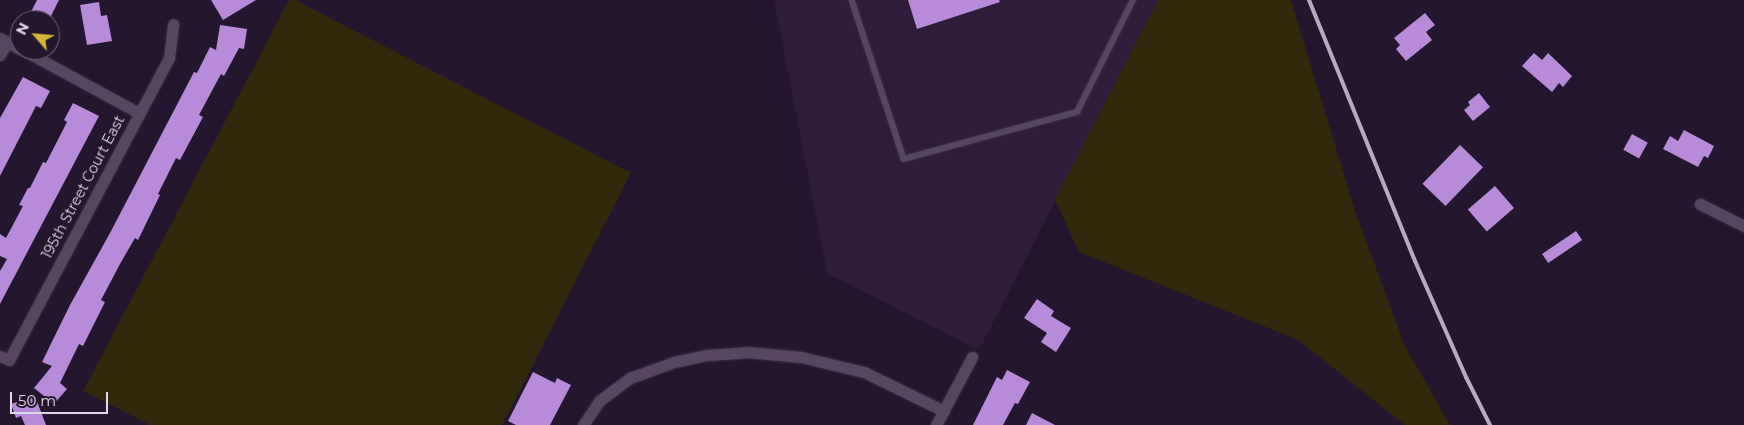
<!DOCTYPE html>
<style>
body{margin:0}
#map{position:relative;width:1744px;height:425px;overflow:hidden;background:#24162e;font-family:Montserrat,sans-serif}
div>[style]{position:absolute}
.built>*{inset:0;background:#2f1c3b}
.green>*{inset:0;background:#31280b}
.building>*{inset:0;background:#b78bd7;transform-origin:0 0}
.roads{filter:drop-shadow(0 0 1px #3c3144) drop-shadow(0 0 1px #3c3144)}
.lane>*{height:5.5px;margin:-2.75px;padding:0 2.75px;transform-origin:2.75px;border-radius:2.75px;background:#564662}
.street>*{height:11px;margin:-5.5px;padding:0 5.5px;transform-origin:5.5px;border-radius:5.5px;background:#564662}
.rail>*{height:4px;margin:-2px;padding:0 2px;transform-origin:2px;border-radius:2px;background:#b6acbf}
span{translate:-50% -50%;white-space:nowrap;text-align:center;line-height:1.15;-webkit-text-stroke:5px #24162e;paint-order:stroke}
.street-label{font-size:14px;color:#e1d8e9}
.north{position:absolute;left:10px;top:10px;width:50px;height:50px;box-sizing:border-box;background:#24162e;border:1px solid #706479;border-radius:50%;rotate:297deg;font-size:14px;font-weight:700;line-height:20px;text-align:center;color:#e1d8e9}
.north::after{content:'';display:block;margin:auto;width:18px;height:22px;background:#d6b534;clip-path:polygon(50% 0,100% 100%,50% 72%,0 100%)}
.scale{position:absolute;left:10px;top:392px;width:98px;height:22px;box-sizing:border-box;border:2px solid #e1d8e9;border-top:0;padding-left:6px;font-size:15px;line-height:18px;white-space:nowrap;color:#e1d8e9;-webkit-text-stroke:4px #24162e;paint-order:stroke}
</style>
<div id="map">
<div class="built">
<div style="clip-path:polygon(774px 0,1158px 0,979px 350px,827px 273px)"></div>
</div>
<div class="green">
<div style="clip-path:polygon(289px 0,295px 0,631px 173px,502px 425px,150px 425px,83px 391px)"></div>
<div style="clip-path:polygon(1158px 0,1291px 0,1355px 211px,1405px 346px,1450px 425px,1405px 425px,1298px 340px,1079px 252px,1055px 200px)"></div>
</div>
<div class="building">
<div style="clip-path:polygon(37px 0,59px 0,49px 20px,27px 20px)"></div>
<div style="clip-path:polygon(211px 0,256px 0,223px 20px)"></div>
<div style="clip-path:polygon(908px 0,999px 0,1000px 2px,917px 29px)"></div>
<div style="clip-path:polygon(99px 2px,101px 16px,107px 15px,112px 41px,87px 45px,80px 5px)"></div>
<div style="clip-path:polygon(1425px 13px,1435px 25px,1426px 32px,1432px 40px,1406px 61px,1396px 49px,1400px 45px,1394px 38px)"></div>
<div style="clip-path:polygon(220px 25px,247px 29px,244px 49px,239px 48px,224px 76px,221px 74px,199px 115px,203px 117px,180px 160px,176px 158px,158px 194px,160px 195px,138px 240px,135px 238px,120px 264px,101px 300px,105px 302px,83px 346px,79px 344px,60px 383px,67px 389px,54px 404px,34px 388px,52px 366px,42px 362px,70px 305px,110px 233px,194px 72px,197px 73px,210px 47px,216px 50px)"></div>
<div style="clip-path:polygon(1534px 53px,1542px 60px,1548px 53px,1572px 76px,1563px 87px,1559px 83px,1552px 92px,1522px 66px)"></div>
<div style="clip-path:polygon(23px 77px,50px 91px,41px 108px,36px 106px,0 176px,0 118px)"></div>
<div style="clip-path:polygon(1479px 93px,1490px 107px,1473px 121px,1464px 110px,1470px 105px,1468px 102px)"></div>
<div style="clip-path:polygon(73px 103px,99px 116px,0 304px,0 271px,7px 259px,0 256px,0 234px,6px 238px,23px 206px,19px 205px,28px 188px,30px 188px,43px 162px,46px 163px,67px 122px,64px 120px)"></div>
<div style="clip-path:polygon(1684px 130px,1714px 146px,1708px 158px,1704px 156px,1698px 167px,1663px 149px,1670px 136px,1678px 141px)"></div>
<div style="left:1632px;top:134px;width:18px;height:18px;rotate:29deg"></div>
<div style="left:1460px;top:145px;width:32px;height:54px;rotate:44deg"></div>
<div style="left:1495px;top:186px;width:29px;height:36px;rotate:49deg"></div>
<div style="left:1576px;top:231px;width:11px;height:41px;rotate:56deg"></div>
<div style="clip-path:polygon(1037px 299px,1054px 311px,1051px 316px,1071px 328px,1056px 352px,1041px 342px,1047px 333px,1024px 318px)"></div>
<div style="clip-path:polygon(1007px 370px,1030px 382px,1018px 404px,1015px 403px,1003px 425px,973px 425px,997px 377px,1002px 380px)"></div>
<div style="clip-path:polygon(533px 372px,555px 383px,557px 378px,571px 385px,550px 425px,516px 425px,508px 421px)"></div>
<div style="clip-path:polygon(35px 396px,46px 425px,25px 425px,21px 416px,16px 418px,11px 404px)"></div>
<div style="clip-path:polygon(1032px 413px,1055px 425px,1026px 425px)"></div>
</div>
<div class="roads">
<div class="lane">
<div style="left:852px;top:0;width:167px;rotate:71.9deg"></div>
<div style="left:904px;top:159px;width:179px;rotate:-15.2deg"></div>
<div style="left:1077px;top:112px;width:125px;rotate:-63.4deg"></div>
</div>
<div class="street">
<div style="left:0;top:38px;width:23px;rotate:29deg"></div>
<div style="left:23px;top:50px;width:132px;rotate:28.5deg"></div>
<div style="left:0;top:55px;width:15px;rotate:-62deg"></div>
<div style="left:1700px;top:204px;width:49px;rotate:26.6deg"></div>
<div style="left:0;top:356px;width:10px;rotate:24deg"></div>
<div style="left:9px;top:360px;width:342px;rotate:-62.1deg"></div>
<div style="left:169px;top:58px;width:34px;rotate:-83deg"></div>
<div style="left:583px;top:425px;width:29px;rotate:-56deg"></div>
<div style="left:599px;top:401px;width:39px;rotate:-37deg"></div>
<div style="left:630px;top:378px;width:47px;rotate:-20deg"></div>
<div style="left:674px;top:362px;width:35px;rotate:-12deg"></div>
<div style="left:708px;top:355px;width:39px;rotate:-4deg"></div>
<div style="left:747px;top:352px;width:54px;rotate:5.3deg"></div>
<div style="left:801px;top:357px;width:65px;rotate:13.4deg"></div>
<div style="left:864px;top:372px;width:89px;rotate:26deg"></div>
<div style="left:936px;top:425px;width:77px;rotate:-62.1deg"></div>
</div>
</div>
<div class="rail">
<div style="left:1309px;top:0;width:282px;rotate:67.9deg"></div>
<div style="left:1415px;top:261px;width:127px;rotate:66.3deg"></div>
<div style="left:1466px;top:377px;width:54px;rotate:63.4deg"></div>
</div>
<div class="street-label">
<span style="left:83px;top:187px;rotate:-62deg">195th Street Court East</span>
</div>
<div class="north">N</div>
<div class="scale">50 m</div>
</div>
